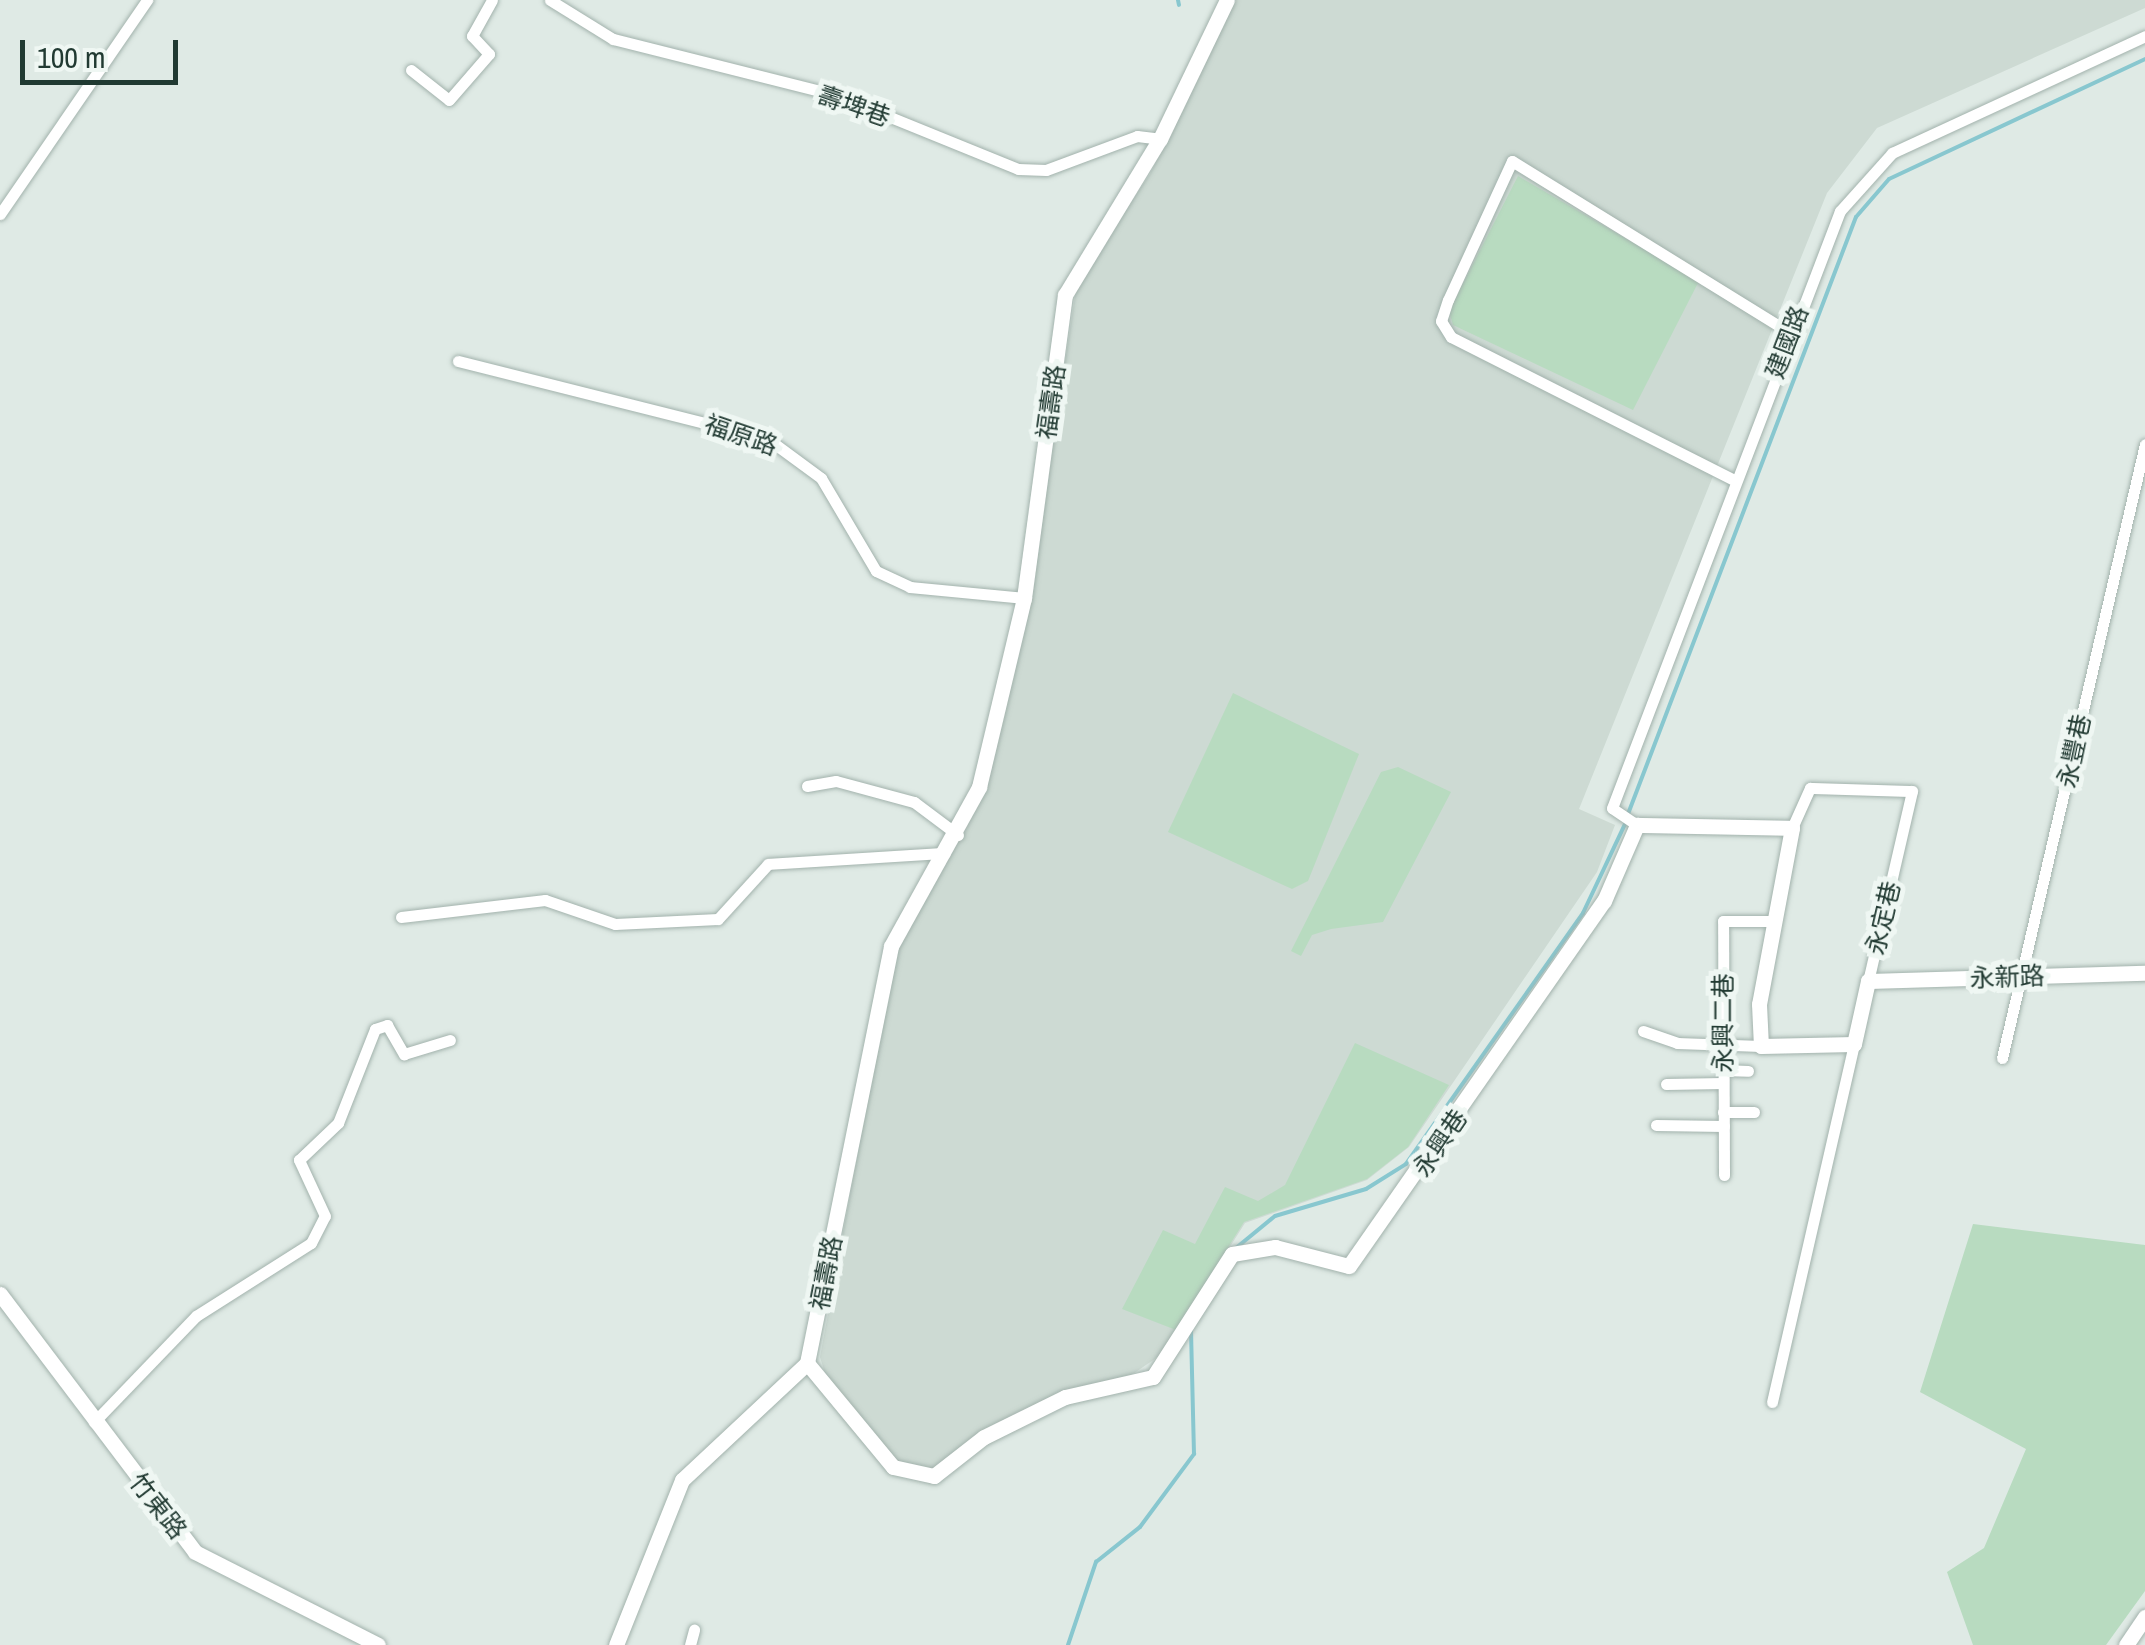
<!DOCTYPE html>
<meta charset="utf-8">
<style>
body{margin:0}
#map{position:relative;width:2145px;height:1645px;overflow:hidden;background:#dfeae5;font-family:"Archivo Narrow","Noto Sans TC",sans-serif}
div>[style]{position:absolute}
.built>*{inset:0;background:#cddad3}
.green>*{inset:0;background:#b8dbc0}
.stream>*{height:4px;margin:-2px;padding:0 2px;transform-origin:2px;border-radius:2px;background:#88c7cf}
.roads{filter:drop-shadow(0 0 2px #a2b2ac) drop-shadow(0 0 2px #a2b2ac)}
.street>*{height:11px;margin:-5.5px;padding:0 5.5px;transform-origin:5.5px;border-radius:5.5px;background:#fff}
.secondary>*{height:15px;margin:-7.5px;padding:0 7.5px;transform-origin:7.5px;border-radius:7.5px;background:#fff}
span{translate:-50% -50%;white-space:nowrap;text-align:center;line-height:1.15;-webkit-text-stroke:10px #eff7f3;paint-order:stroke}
.street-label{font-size:25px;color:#213a32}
.scale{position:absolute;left:20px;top:40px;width:158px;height:45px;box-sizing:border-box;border:5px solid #213a32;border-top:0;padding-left:12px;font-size:30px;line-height:35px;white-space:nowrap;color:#213a32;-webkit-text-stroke:8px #eff7f3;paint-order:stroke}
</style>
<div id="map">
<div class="built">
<div style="clip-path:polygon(1234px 0,2145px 0,2145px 8px,1877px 128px,1827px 193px,1579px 809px,1615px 825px,1597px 872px,1409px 1147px,1367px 1180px,1245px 1223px,1162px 1354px,1124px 1380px,1073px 1391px,942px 1469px,899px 1468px,827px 1380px,820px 1357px,897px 941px,987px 786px,1031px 588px,1077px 283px,1150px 174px)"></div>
</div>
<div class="green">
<div style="clip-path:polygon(1518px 176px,1699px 281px,1633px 410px,1453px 325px,1449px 311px)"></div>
<div style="clip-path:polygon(1233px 693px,1359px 754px,1308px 881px,1292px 889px,1168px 832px)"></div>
<div style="clip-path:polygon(1398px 767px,1451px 792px,1383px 922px,1331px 929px,1312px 935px,1301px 956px,1291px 951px,1381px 772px)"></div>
<div style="clip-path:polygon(1355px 1043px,1449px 1085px,1408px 1147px,1367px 1179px,1244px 1222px,1176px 1330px,1122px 1309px,1163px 1230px,1195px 1244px,1225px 1187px,1258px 1201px,1285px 1185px)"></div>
<div style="clip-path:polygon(1973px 1224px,2145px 1245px,2145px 1591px,2106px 1645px,1973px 1645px,1947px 1572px,1984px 1548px,2026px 1449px,1920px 1392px)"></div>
</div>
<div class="stream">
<div style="left:1178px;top:0;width:5px;rotate:79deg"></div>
<div style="left:1628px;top:814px;width:639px;rotate:-69.1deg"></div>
<div style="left:1856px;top:217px;width:50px;rotate:-49deg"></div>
<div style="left:1889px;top:179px;width:283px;rotate:-25.1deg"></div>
<div style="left:1236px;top:1248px;width:50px;rotate:-39.4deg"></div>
<div style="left:1275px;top:1216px;width:95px;rotate:-16.5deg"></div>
<div style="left:1366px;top:1189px;width:47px;rotate:-32deg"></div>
<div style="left:1406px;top:1164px;width:307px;rotate:-54.8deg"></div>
<div style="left:1583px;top:913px;width:98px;rotate:-64.7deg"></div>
<div style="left:1068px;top:1645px;width:88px;rotate:-71.4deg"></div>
<div style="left:1096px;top:1562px;width:56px;rotate:-38.5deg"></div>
<div style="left:1140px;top:1527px;width:91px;rotate:-53.5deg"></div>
<div style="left:1194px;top:1454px;width:124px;rotate:-91.4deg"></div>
</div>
<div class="roads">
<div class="street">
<div style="left:550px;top:0;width:74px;rotate:31.8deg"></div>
<div style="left:613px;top:39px;width:230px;rotate:14.1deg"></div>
<div style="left:836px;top:95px;width:196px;rotate:22.1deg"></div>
<div style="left:1018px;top:169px;width:28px;rotate:2deg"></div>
<div style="left:1046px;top:170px;width:97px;rotate:-20.5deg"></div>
<div style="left:1137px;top:136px;width:23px;rotate:7deg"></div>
<div style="left:411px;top:70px;width:48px;rotate:38.3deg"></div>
<div style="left:449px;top:100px;width:61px;rotate:-49deg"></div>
<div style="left:489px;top:54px;width:25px;rotate:-133deg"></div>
<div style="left:472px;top:36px;width:41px;rotate:-60.9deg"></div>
<div style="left:0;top:214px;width:260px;rotate:-55.5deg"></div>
<div style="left:458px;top:361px;width:320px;rotate:14.1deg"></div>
<div style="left:768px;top:439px;width:66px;rotate:36.3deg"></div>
<div style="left:821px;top:478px;width:108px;rotate:59.4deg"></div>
<div style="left:876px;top:571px;width:38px;rotate:25deg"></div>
<div style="left:910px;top:587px;width:115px;rotate:5.5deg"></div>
<div style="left:1736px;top:481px;width:319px;rotate:-153.2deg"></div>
<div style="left:1451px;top:337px;width:19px;rotate:-122deg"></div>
<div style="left:1441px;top:321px;width:22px;rotate:-72deg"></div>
<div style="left:1448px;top:300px;width:153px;rotate:-65.3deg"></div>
<div style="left:1512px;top:161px;width:327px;rotate:31.7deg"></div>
<div style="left:807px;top:786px;width:29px;rotate:-10deg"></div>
<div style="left:836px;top:781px;width:81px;rotate:15.1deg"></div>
<div style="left:914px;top:802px;width:55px;rotate:36.9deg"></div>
<div style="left:1637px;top:825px;width:30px;rotate:-146deg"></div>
<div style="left:1612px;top:808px;width:639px;rotate:-69.1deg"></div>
<div style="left:1840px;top:211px;width:78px;rotate:-48.1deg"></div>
<div style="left:1892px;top:153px;width:279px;rotate:-24.8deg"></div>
<div style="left:1792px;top:828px;width:44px;rotate:-65.8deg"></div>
<div style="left:1810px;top:788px;width:102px;rotate:1.7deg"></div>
<div style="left:1912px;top:791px;width:195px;rotate:103deg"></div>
<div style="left:401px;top:917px;width:145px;rotate:-6.7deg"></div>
<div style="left:545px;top:900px;width:74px;rotate:18.9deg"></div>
<div style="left:615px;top:924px;width:103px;rotate:-2.8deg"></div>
<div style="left:718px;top:919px;width:74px;rotate:-47.7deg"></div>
<div style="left:768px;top:864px;width:177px;rotate:-3.6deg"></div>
<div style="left:1643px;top:1031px;width:36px;rotate:19deg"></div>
<div style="left:1677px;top:1043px;width:84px;rotate:2deg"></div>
<div style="left:2002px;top:1058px;width:630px;rotate:-76.89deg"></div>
<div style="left:1723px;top:1070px;width:25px;rotate:2deg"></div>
<div style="left:1666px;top:1084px;width:57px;rotate:-1deg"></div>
<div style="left:1723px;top:1112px;width:31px"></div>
<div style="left:1656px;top:1125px;width:68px;rotate:0.8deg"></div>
<div style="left:1724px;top:1175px;width:254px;rotate:-90.2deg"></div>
<div style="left:1723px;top:921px;width:49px"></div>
<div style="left:1772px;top:1402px;width:367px;rotate:-77.1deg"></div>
<div style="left:94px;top:1422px;width:147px;rotate:-46.1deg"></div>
<div style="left:196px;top:1316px;width:136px;rotate:-32.4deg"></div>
<div style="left:311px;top:1243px;width:30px;rotate:-63deg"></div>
<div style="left:325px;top:1216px;width:62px;rotate:-114.9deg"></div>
<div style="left:299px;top:1160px;width:54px;rotate:-43.5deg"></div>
<div style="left:338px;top:1123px;width:101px;rotate:-68.5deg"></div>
<div style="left:375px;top:1029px;width:13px;rotate:-18deg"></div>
<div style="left:387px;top:1025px;width:34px;rotate:60deg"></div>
<div style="left:404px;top:1054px;width:48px;rotate:-16.9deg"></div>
<div style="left:690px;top:1645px;width:16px;rotate:-75deg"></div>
</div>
<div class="secondary">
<div style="left:0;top:1294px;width:323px;rotate:52.9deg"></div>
<div style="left:195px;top:1552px;width:205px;rotate:26.9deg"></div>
<div style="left:807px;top:1363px;width:135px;rotate:50.4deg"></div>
<div style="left:893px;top:1467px;width:42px;rotate:12.4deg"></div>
<div style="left:934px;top:1476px;width:63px;rotate:-38deg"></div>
<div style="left:984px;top:1437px;width:90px;rotate:-26.3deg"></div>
<div style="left:1065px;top:1397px;width:90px;rotate:-12.8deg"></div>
<div style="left:1153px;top:1377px;width:146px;rotate:-57.3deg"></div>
<div style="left:1232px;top:1254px;width:44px;rotate:-9.2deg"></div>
<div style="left:1275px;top:1247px;width:76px;rotate:14.4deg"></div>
<div style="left:1349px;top:1266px;width:445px;rotate:-55.1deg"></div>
<div style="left:1604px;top:901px;width:83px;rotate:-66.5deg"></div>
<div style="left:1637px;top:825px;width:155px;rotate:1.1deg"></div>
<div style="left:1792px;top:828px;width:179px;rotate:100.6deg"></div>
<div style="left:1759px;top:1004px;width:42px;rotate:87.3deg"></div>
<div style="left:1761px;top:1046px;width:93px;rotate:-1.2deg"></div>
<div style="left:1854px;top:1044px;width:65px;rotate:-77.5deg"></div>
<div style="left:1868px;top:981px;width:277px;rotate:-1.7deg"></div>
<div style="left:616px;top:1645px;width:178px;rotate:-68.2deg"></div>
<div style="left:682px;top:1480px;width:171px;rotate:-43.1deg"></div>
<div style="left:807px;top:1363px;width:425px;rotate:-78.6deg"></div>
<div style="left:891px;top:946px;width:182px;rotate:-61deg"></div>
<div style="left:979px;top:787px;width:194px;rotate:-76.6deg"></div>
<div style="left:1024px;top:598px;width:306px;rotate:-82.3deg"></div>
<div style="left:1065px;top:295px;width:183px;rotate:-58.7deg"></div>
<div style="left:1160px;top:139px;width:154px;rotate:-64.3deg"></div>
<div style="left:2126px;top:1645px;width:34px;rotate:-56deg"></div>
</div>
</div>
<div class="street-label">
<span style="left:854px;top:106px;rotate:19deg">壽埤巷</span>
<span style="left:1787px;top:342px;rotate:-69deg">建國路</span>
<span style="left:1051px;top:402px;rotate:-82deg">福壽路</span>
<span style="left:741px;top:435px;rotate:19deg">福原路</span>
<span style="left:2074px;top:751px;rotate:-78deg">永豐巷</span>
<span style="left:1883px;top:918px;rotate:-77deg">永定巷</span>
<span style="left:2007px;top:977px;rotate:-2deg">永新路</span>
<span style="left:1723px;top:1023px;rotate:-90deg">永興二巷</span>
<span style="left:1440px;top:1143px;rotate:-56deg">永興巷</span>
<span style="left:826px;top:1273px;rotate:-79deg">福壽路</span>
<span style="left:158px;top:1506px;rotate:52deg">竹東路</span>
</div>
<div class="scale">100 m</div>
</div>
